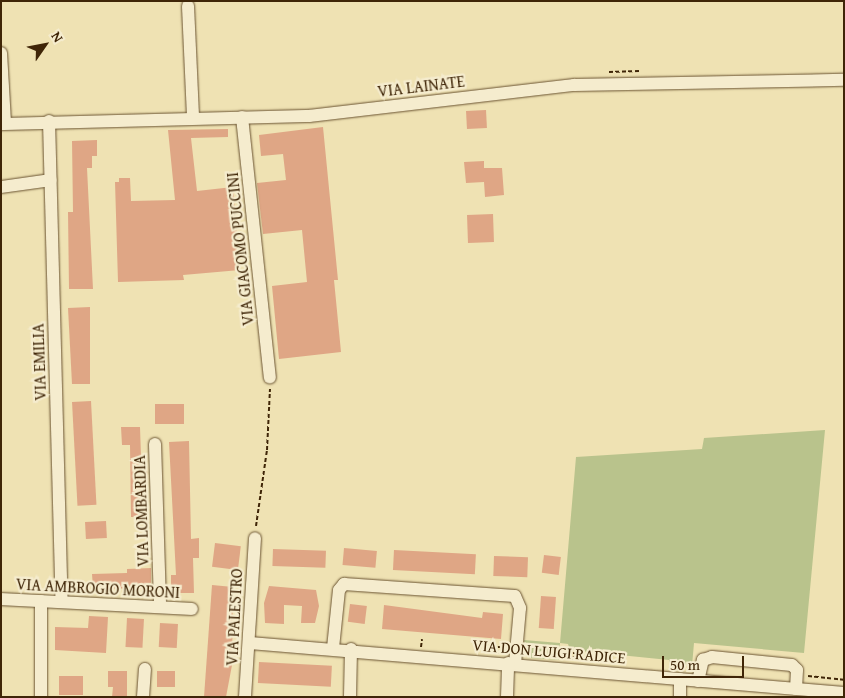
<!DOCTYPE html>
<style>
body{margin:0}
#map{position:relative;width:845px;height:698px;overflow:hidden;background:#efe2b3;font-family:"Gentium Book Plus",serif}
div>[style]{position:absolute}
.green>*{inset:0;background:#b9c38c}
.building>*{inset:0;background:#dfa685;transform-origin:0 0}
.path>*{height:2px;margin-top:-1px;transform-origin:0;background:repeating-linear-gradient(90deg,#3f2507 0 4px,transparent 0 6.5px)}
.roads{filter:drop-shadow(0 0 1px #6b5432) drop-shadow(0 0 1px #6b5432)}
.minor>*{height:12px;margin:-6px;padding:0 6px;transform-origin:6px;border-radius:6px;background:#f5ecce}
span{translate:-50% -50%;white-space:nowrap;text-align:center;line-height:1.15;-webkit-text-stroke:4.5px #f5ecce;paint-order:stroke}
.street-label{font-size:16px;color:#3f2507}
.frame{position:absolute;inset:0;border:2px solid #3f2507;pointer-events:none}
.north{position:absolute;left:20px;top:20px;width:50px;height:50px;-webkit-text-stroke:4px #f5ecce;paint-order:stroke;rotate:57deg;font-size:14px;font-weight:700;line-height:20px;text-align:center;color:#3f2507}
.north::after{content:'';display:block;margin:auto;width:18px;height:22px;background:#3f2507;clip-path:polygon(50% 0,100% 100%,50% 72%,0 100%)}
.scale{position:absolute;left:662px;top:656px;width:82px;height:22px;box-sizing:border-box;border:2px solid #3f2507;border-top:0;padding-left:6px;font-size:15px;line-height:18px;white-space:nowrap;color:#3f2507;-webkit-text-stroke:4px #f5ecce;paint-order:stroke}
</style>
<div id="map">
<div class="green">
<div style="clip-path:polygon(825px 430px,804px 653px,694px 643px,692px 666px,670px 663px,669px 660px,570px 650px,568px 644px,560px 643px,559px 660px,530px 658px,525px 654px,524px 640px,560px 643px,576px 457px,702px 449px,704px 438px)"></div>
</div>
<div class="building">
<div style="left:486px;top:110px;width:18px;height:20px;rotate:87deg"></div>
<div style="clip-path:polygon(323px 127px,338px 280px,334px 280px,341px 352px,279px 359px,272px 286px,307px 282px,302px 230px,263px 234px,257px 183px,286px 180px,283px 154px,261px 156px,259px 135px)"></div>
<div style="clip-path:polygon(228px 129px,228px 137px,191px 138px,197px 191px,233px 187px,240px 270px,183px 275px,184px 280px,118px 282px,115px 182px,119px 182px,119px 178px,130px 178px,131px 201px,175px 200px,168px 130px)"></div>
<div style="clip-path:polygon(97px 140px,97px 156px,92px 156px,92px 168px,87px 168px,93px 289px,69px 289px,68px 212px,73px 212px,72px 141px)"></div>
<div style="clip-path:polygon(484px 161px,484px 168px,502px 168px,504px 195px,485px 197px,484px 182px,466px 183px,464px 162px)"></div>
<div style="left:493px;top:214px;width:28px;height:26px;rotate:88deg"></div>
<div style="clip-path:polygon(90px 307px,90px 384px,72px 384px,68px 308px)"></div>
<div style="left:91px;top:401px;width:104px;height:19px;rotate:87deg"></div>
<div style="left:184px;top:404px;width:20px;height:29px;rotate:90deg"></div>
<div style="clip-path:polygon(121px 427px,140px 427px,141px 457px,147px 457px,148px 517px,131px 517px,130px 445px,122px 445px)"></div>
<div style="clip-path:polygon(189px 441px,191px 539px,199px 538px,199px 558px,193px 558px,194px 593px,171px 593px,171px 575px,176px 575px,169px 442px)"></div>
<div style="left:106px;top:521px;width:17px;height:21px;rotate:87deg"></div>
<div style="left:215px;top:543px;width:26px;height:24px;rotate:7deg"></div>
<div style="left:344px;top:548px;width:33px;height:17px;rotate:5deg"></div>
<div style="left:273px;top:549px;width:53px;height:17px;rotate:2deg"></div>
<div style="left:394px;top:550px;width:82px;height:20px;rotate:3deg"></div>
<div style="left:544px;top:555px;width:17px;height:18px;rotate:7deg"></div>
<div style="left:494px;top:556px;width:34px;height:20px;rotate:2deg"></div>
<div style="clip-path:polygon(151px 568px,151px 583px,146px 583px,145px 589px,93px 588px,92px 574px,127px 573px,127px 569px)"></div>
<div style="clip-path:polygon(212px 585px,233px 587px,232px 665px,226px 697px,204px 697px)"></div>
<div style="clip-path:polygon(269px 586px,316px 590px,319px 606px,315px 623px,301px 623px,302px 606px,284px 605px,284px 624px,265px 623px,264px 603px)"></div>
<div style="left:541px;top:596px;width:15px;height:32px;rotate:4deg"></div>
<div style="left:350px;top:604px;width:17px;height:18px;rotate:7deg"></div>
<div style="clip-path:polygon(384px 605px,482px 618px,483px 612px,503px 614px,501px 639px,382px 629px)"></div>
<div style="clip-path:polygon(89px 616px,108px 617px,106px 653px,55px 650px,55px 627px,88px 628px)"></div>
<div style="left:127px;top:618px;width:17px;height:29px;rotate:3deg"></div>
<div style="left:160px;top:623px;width:18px;height:24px;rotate:3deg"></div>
<div style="left:259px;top:662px;width:73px;height:21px;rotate:3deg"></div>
<div style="clip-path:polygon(108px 671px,127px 671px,127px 697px,112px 697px,113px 687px,108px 687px)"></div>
<div style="left:157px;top:671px;width:18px;height:16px"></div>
<div style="left:59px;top:676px;width:24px;height:19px"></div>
</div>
<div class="path">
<div style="left:609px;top:72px;width:30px;rotate:-2deg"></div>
<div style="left:256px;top:526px;width:77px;rotate:-81.8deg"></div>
<div style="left:267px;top:450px;width:61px;rotate:-87.2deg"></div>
<div style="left:421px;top:647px;width:8px;rotate:-83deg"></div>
<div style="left:498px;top:654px;width:8px;rotate:-83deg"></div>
<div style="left:573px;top:660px;width:8px;rotate:-83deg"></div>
<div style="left:808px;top:676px;width:36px;rotate:6deg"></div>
</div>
<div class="roads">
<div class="minor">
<div style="left:188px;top:6px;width:112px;rotate:87.4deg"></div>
<div style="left:1px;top:53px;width:70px;rotate:86.7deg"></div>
<div style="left:242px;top:117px;width:262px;rotate:83.9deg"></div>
<div style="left:49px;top:121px;width:481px;rotate:88.5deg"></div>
<div style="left:1px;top:124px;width:308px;rotate:-1.5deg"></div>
<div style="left:309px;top:116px;width:267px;rotate:-6.7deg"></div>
<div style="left:574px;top:85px;width:270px;rotate:-1.1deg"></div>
<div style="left:1px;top:187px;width:50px;rotate:-8deg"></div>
<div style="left:155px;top:444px;width:163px;rotate:88.2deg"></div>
<div style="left:1px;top:599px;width:191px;rotate:3deg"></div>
<div style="left:250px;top:643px;width:596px;rotate:4.81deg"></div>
<div style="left:333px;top:648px;width:58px;rotate:-84.1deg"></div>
<div style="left:339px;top:590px;width:8px;rotate:-50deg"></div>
<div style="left:344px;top:584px;width:171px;rotate:4deg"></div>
<div style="left:515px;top:596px;width:13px;rotate:67deg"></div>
<div style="left:520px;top:608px;width:56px;rotate:95.1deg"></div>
<div style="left:680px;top:679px;width:18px;rotate:90deg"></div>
<div style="left:698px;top:681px;width:22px;rotate:-77deg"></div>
<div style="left:703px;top:660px;width:9px;rotate:-18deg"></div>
<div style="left:712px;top:657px;width:80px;rotate:5.7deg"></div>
<div style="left:792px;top:665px;width:7px;rotate:45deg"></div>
<div style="left:797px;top:670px;width:19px;rotate:93deg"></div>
<div style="left:41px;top:697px;width:96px;rotate:-90deg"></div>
<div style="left:143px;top:697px;width:28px;rotate:-86deg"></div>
<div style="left:245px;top:697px;width:159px;rotate:-86.4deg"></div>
<div style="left:350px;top:697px;width:48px;rotate:-88.8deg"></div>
<div style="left:507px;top:697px;width:34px;rotate:-88deg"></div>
</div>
</div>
<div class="street-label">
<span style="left:421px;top:86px;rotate:-7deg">VIA LAINATE</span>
<span style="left:240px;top:249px;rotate:-96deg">VIA GIACOMO PUCCINI</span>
<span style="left:39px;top:362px;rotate:-92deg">VIA EMILIA</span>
<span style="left:141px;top:511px;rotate:-92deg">VIA LOMBARDIA</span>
<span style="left:98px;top:588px;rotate:3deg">VIA AMBROGIO MORONI</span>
<span style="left:234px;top:617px;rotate:-87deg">VIA PALESTRO</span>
<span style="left:549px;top:651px;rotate:5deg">VIA DON LUIGI RADICE</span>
</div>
<div class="frame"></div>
<div class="north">N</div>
<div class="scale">50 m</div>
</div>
